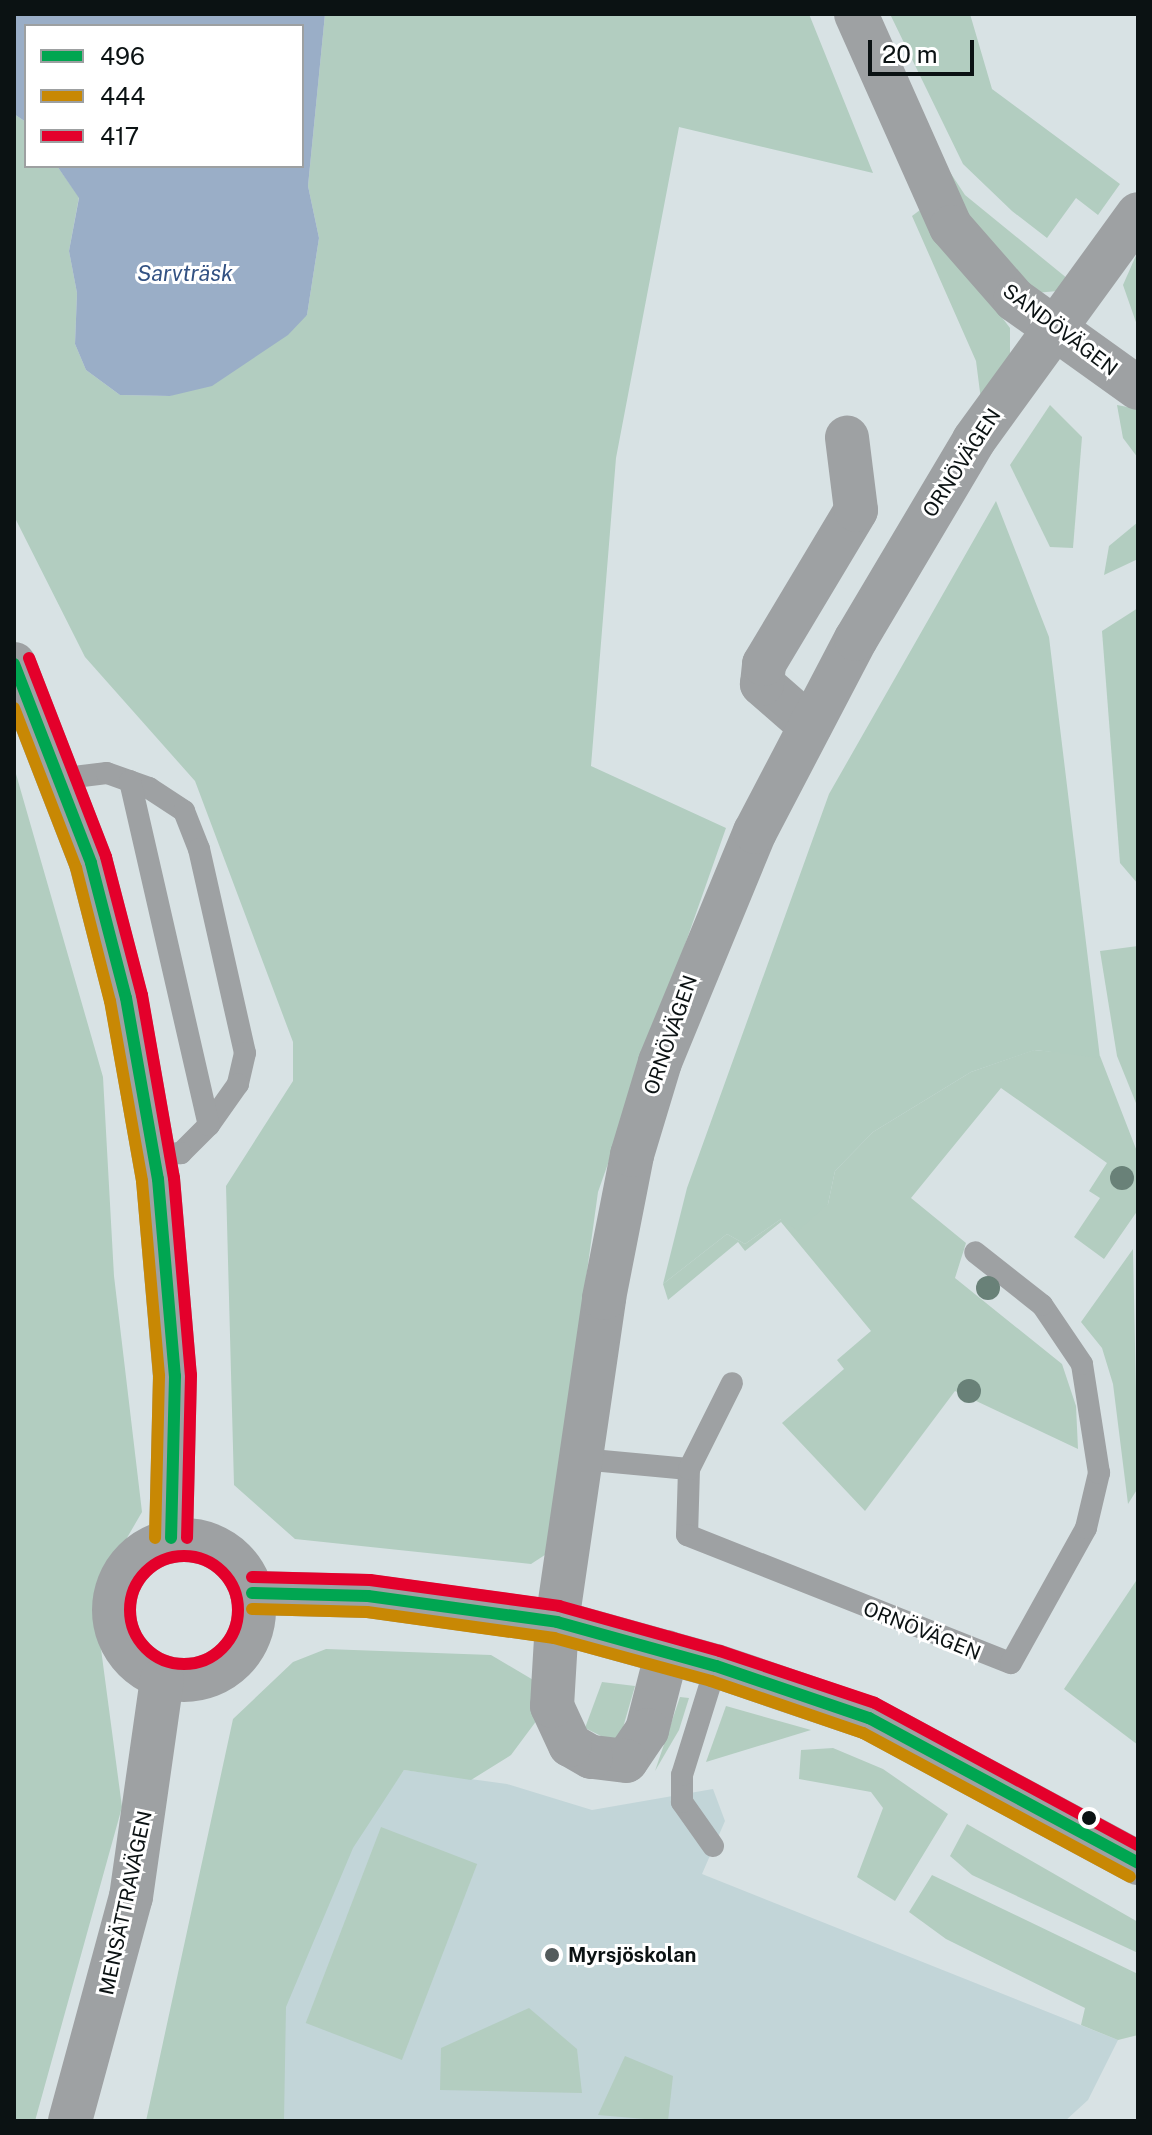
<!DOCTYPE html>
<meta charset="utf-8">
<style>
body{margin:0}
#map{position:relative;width:1152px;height:2135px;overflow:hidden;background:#d8e2e4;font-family:"Public Sans",sans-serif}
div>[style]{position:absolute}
.built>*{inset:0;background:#c2d5d8}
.green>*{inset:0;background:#b3cdc0;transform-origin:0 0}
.forest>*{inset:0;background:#b2cdc0}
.water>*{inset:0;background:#9aaec7}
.service>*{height:22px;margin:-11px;padding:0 11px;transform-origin:11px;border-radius:11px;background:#9ea1a3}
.minor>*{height:44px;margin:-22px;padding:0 22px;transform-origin:22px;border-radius:22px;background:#9ea1a3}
.tertiary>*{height:44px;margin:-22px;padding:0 22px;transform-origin:22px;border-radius:22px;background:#9ea1a3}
.tertiary>.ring{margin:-22px;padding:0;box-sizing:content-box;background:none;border:44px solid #9ea1a3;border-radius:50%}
.bus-1>*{height:12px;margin:-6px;padding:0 6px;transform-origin:6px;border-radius:6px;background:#00a651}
.bus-2>*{height:12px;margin:-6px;padding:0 6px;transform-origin:6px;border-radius:6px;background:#c88804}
.bus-3>*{height:12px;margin:-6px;padding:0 6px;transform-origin:6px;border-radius:6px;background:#e4002b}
.bus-3>.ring{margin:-6px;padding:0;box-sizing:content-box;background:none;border:12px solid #e4002b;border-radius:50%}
.trees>*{width:24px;height:24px;margin:-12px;border-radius:50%;background:#698178}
.dots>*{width:22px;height:22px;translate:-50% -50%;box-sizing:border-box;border:4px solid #fff;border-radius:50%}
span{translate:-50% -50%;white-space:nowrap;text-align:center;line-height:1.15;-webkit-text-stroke:6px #fff;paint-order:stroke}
.street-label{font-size:20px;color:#0b1213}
.poi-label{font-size:20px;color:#0b1213;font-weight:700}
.left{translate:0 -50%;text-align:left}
.water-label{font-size:22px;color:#335283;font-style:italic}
.frame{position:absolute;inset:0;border:16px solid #0b1213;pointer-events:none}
.legend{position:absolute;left:24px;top:24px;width:280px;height:144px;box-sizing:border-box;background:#fff;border:2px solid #9da0a1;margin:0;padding:10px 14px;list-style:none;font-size:24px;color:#0b1213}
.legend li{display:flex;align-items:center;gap:16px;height:40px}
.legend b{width:40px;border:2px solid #9da0a1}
.scale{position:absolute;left:868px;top:40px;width:106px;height:36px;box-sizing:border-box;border:4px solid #0b1213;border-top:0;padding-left:10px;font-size:24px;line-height:28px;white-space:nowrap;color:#0b1213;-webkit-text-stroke:6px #fff;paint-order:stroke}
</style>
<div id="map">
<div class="built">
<div style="clip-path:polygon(404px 1770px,507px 1784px,592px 1810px,713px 1789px,725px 1821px,702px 1874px,1118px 2040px,1088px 2100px,1065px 2121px,163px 2121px)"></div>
</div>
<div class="green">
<div style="clip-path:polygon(938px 154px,965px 195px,1068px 279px,1058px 291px,1035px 293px,971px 227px)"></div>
<div style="clip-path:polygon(920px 210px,1010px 328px,1010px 355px,981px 400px,976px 361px,912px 216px)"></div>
<div style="clip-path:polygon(1050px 405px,1082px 437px,1073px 548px,1050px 547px,1010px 465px)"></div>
<div style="clip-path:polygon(1138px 946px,1138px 1108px,1117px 1056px,1100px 951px)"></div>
<div style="clip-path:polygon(1034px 1050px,1100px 1056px,1138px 1154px,1138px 1210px,1104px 1259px,1074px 1237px,1100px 1198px,1089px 1191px,1107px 1163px,1001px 1088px,911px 1198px,966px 1243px,955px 1278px,1062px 1364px,1076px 1406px,1078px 1449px,955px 1391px,865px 1511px,782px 1423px,844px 1369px,837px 1360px,871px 1331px,781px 1222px,745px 1251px,738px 1242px,668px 1300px,663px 1284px,727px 1234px,745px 1244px,781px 1219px,828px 1204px,835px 1171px,873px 1132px,971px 1072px)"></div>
<div style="clip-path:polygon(1133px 1249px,1138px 1488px,1128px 1504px,1113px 1384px,1102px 1348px,1081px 1322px)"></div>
<div style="clip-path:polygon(602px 1682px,635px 1686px,620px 1738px,611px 1741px,585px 1728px)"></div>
<div style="clip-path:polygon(680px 1697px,689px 1698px,679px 1730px,655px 1771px)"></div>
<div style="clip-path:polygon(726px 1706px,811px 1730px,706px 1762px)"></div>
<div style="clip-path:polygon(833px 1748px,883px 1769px,948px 1814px,895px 1901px,857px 1877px,883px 1808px,871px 1792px,799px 1779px,801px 1750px)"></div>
<div style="clip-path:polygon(967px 1824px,1138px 1922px,1138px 1953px,972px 1875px,950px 1856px)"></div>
<div style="left:381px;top:1827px;width:103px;height:210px;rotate:21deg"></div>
<div style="clip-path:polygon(932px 1875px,1138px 1974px,1138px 2035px,1118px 2040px,1081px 2025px,1085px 2008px,946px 1939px,909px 1912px)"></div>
<div style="clip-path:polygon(529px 2008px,577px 2049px,582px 2093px,440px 2090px,441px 2048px)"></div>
<div style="clip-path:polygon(625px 2056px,673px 2076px,668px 2121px,598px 2115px)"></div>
</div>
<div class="forest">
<div style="clip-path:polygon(325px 14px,809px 14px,873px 173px,679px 127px,616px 458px,591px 766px,726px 828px,598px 1192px,548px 1553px,531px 1564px,295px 1539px,234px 1485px,226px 1186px,293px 1081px,293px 1042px,195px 781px,85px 657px,14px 516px,14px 114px,26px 122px,26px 166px,57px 166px,79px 197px,69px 251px,77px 293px,75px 344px,86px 370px,120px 395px,170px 396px,307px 315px,319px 238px,308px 186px)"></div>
<div style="clip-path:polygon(890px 14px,970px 14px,992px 89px,1120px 184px,1098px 215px,1076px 198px,1047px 238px,1012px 211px,963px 164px)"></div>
<div style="clip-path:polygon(1138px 251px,1138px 328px,1123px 285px)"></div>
<div style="clip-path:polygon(1117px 405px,1138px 409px,1138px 458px,1123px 438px)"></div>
<div style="clip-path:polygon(996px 501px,1049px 637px,1100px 1058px,1035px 1050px,971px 1072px,873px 1132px,835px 1171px,828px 1204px,798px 1231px,781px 1219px,745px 1244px,727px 1234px,663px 1284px,687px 1188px,829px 794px)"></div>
<div style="clip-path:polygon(1138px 522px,1138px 559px,1104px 575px,1109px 546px)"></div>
<div style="clip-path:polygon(1138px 608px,1138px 884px,1120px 863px,1102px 631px)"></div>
<div style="clip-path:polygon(14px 767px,103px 1077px,114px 1276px,142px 1512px,106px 1574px,101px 1649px,122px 1807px,35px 2121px,14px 2121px)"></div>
<div style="clip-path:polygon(1138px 1578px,1138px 1745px,1064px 1689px)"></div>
<div style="clip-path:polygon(326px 1649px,491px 1655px,535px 1681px,537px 1720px,511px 1755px,471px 1780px,404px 1770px,353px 1848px,286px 2007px,284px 2121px,146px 2121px,233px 1719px,293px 1662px)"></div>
</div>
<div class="water">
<div style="clip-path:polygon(14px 14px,325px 14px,308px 186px,319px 238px,307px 315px,288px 335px,212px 386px,170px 396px,120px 395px,86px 370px,75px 344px,77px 293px,69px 251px,79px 198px,57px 166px,302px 166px,302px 26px,26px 26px,26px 122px,14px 114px)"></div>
</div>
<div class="service">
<div style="left:58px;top:779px;width:49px;rotate:-7deg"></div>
<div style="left:107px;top:773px;width:45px;rotate:19.7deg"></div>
<div style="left:149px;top:788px;width:42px;rotate:33.3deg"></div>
<div style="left:184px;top:811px;width:41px;rotate:68.5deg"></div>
<div style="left:199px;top:849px;width:209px;rotate:77.3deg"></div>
<div style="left:245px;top:1053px;width:32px;rotate:103deg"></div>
<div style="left:238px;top:1084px;width:50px;rotate:125.3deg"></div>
<div style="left:209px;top:1125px;width:40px;rotate:135deg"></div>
<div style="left:181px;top:1153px;width:27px;rotate:176deg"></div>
<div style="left:130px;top:781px;width:353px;rotate:77.1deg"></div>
<div style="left:581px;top:1459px;width:108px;rotate:5.3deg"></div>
<div style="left:689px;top:1469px;width:66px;rotate:91.7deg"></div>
<div style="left:687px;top:1535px;width:348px;rotate:21.6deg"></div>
<div style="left:1011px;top:1663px;width:154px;rotate:-60.9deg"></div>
<div style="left:1086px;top:1528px;width:57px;rotate:-76.7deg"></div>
<div style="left:1099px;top:1473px;width:110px;rotate:-98.9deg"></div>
<div style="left:1082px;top:1364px;width:71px;rotate:-124.1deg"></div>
<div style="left:1042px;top:1305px;width:85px;rotate:-141.7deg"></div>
<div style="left:689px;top:1469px;width:96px;rotate:-63.4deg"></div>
<div style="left:713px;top:1846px;width:54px;rotate:-125.2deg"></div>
<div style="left:682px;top:1802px;width:27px;rotate:-90deg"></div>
<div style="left:682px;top:1775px;width:114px;rotate:-72.7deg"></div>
</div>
<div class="minor">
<div style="left:856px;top:14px;width:233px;rotate:66deg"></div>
<div style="left:951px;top:227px;width:97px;rotate:48.8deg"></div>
<div style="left:1015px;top:300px;width:151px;rotate:35.6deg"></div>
<div style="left:810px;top:726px;width:64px;rotate:-138.8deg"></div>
<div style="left:762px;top:684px;width:20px;rotate:-84deg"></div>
<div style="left:764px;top:664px;width:179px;rotate:-59.1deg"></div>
<div style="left:856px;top:510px;width:73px;rotate:-97.1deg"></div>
<div style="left:667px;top:1652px;width:81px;rotate:104.4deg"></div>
<div style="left:647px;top:1730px;width:37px;rotate:124deg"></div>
<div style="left:626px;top:1761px;width:35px;rotate:-173deg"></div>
<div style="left:591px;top:1757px;width:24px;rotate:-150deg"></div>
<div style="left:570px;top:1745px;width:43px;rotate:-114.8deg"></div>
<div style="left:552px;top:1706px;width:84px;rotate:-86.6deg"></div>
<div style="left:557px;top:1622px;width:327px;rotate:-81.7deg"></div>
<div style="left:604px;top:1298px;width:146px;rotate:-78.9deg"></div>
<div style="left:632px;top:1155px;width:97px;rotate:-73.2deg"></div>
<div style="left:660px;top:1062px;width:249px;rotate:-67.6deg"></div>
<div style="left:755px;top:832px;width:218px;rotate:-62.4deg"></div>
<div style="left:856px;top:639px;width:231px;rotate:-59.3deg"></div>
<div style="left:974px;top:440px;width:279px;rotate:-54deg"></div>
</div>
<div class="tertiary">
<div style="left:14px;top:664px;width:213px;rotate:68.8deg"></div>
<div style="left:91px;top:863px;width:139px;rotate:75.5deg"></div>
<div style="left:126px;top:998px;width:184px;rotate:80deg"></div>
<div style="left:158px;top:1179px;width:198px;rotate:85.1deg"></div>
<div style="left:175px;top:1376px;width:162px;rotate:91.4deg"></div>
<div class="ring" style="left:114px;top:1540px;width:96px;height:96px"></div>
<div style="left:252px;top:1593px;width:116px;rotate:1.5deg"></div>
<div style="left:368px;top:1596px;width:191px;rotate:7.8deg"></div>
<div style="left:557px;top:1622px;width:165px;rotate:15.5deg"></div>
<div style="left:716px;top:1666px;width:162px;rotate:18.8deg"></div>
<div style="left:869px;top:1718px;width:306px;rotate:28.3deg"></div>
<div style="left:70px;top:2121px;width:232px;rotate:-74.8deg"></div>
<div style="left:131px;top:1897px;width:219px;rotate:-81.9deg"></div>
</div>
<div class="bus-1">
<div style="left:14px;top:664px;width:213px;rotate:68.8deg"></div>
<div style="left:91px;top:863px;width:139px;rotate:75.5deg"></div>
<div style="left:126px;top:998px;width:184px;rotate:80deg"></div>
<div style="left:158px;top:1179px;width:198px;rotate:85.1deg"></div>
<div style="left:175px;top:1376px;width:162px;rotate:91.4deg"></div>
<div style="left:252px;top:1593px;width:116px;rotate:1.5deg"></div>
<div style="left:368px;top:1596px;width:191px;rotate:7.8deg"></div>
<div style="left:557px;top:1622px;width:165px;rotate:15.5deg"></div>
<div style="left:716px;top:1666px;width:162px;rotate:18.8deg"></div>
<div style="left:869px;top:1718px;width:306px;rotate:28.3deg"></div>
</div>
<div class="bus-2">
<div style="left:14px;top:708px;width:172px;rotate:68.8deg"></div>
<div style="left:76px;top:868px;width:137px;rotate:75.7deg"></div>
<div style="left:110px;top:1001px;width:183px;rotate:79.9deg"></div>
<div style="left:142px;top:1181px;width:196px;rotate:85deg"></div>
<div style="left:159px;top:1376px;width:162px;rotate:91.4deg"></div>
<div style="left:252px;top:1609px;width:115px;rotate:1.5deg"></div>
<div style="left:367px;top:1612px;width:189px;rotate:7.9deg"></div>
<div style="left:554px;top:1638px;width:163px;rotate:15.3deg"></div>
<div style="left:711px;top:1681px;width:161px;rotate:18.9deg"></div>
<div style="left:863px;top:1733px;width:303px;rotate:28.3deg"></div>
</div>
<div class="bus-3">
<div style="left:29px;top:658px;width:213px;rotate:68.8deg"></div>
<div style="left:106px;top:857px;width:143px;rotate:75.4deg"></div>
<div style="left:142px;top:995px;width:186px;rotate:80.1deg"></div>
<div style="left:174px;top:1178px;width:198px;rotate:85.1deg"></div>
<div style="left:191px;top:1375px;width:163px;rotate:91.4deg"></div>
<div class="ring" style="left:130px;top:1556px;width:96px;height:96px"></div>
<div style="left:252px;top:1577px;width:118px;rotate:1.5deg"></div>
<div style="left:370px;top:1580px;width:191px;rotate:7.8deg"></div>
<div style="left:559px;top:1606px;width:167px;rotate:15.6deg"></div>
<div style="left:720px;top:1651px;width:163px;rotate:18.5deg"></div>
<div style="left:875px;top:1703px;width:299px;rotate:28.4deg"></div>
</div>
<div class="trees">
<div style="left:1122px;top:1178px"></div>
<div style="left:988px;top:1288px"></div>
<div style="left:969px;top:1391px"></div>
</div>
<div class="dots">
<div style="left:1089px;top:1818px;background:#0b1213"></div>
<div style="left:552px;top:1955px;background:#535b5c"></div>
</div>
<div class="street-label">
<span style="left:1060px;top:330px;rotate:37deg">SANDÖVÄGEN</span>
<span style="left:962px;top:463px;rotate:-57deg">ORNÖVÄGEN</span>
<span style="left:671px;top:1035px;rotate:-71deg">ORNÖVÄGEN</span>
<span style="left:922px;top:1631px;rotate:22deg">ORNÖVÄGEN</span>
<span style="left:126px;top:1903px;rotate:-78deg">MENSÄTTRAVÄGEN</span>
</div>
<div class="poi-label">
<span class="left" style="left:568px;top:1955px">Myrsjöskolan</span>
</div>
<div class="water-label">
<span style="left:185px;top:274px">Sarvträsk</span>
</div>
<div class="frame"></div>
<ul class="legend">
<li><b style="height:10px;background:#00a651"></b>496</li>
<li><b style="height:10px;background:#c88804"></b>444</li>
<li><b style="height:10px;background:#e4002b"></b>417</li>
</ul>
<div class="scale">20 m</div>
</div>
